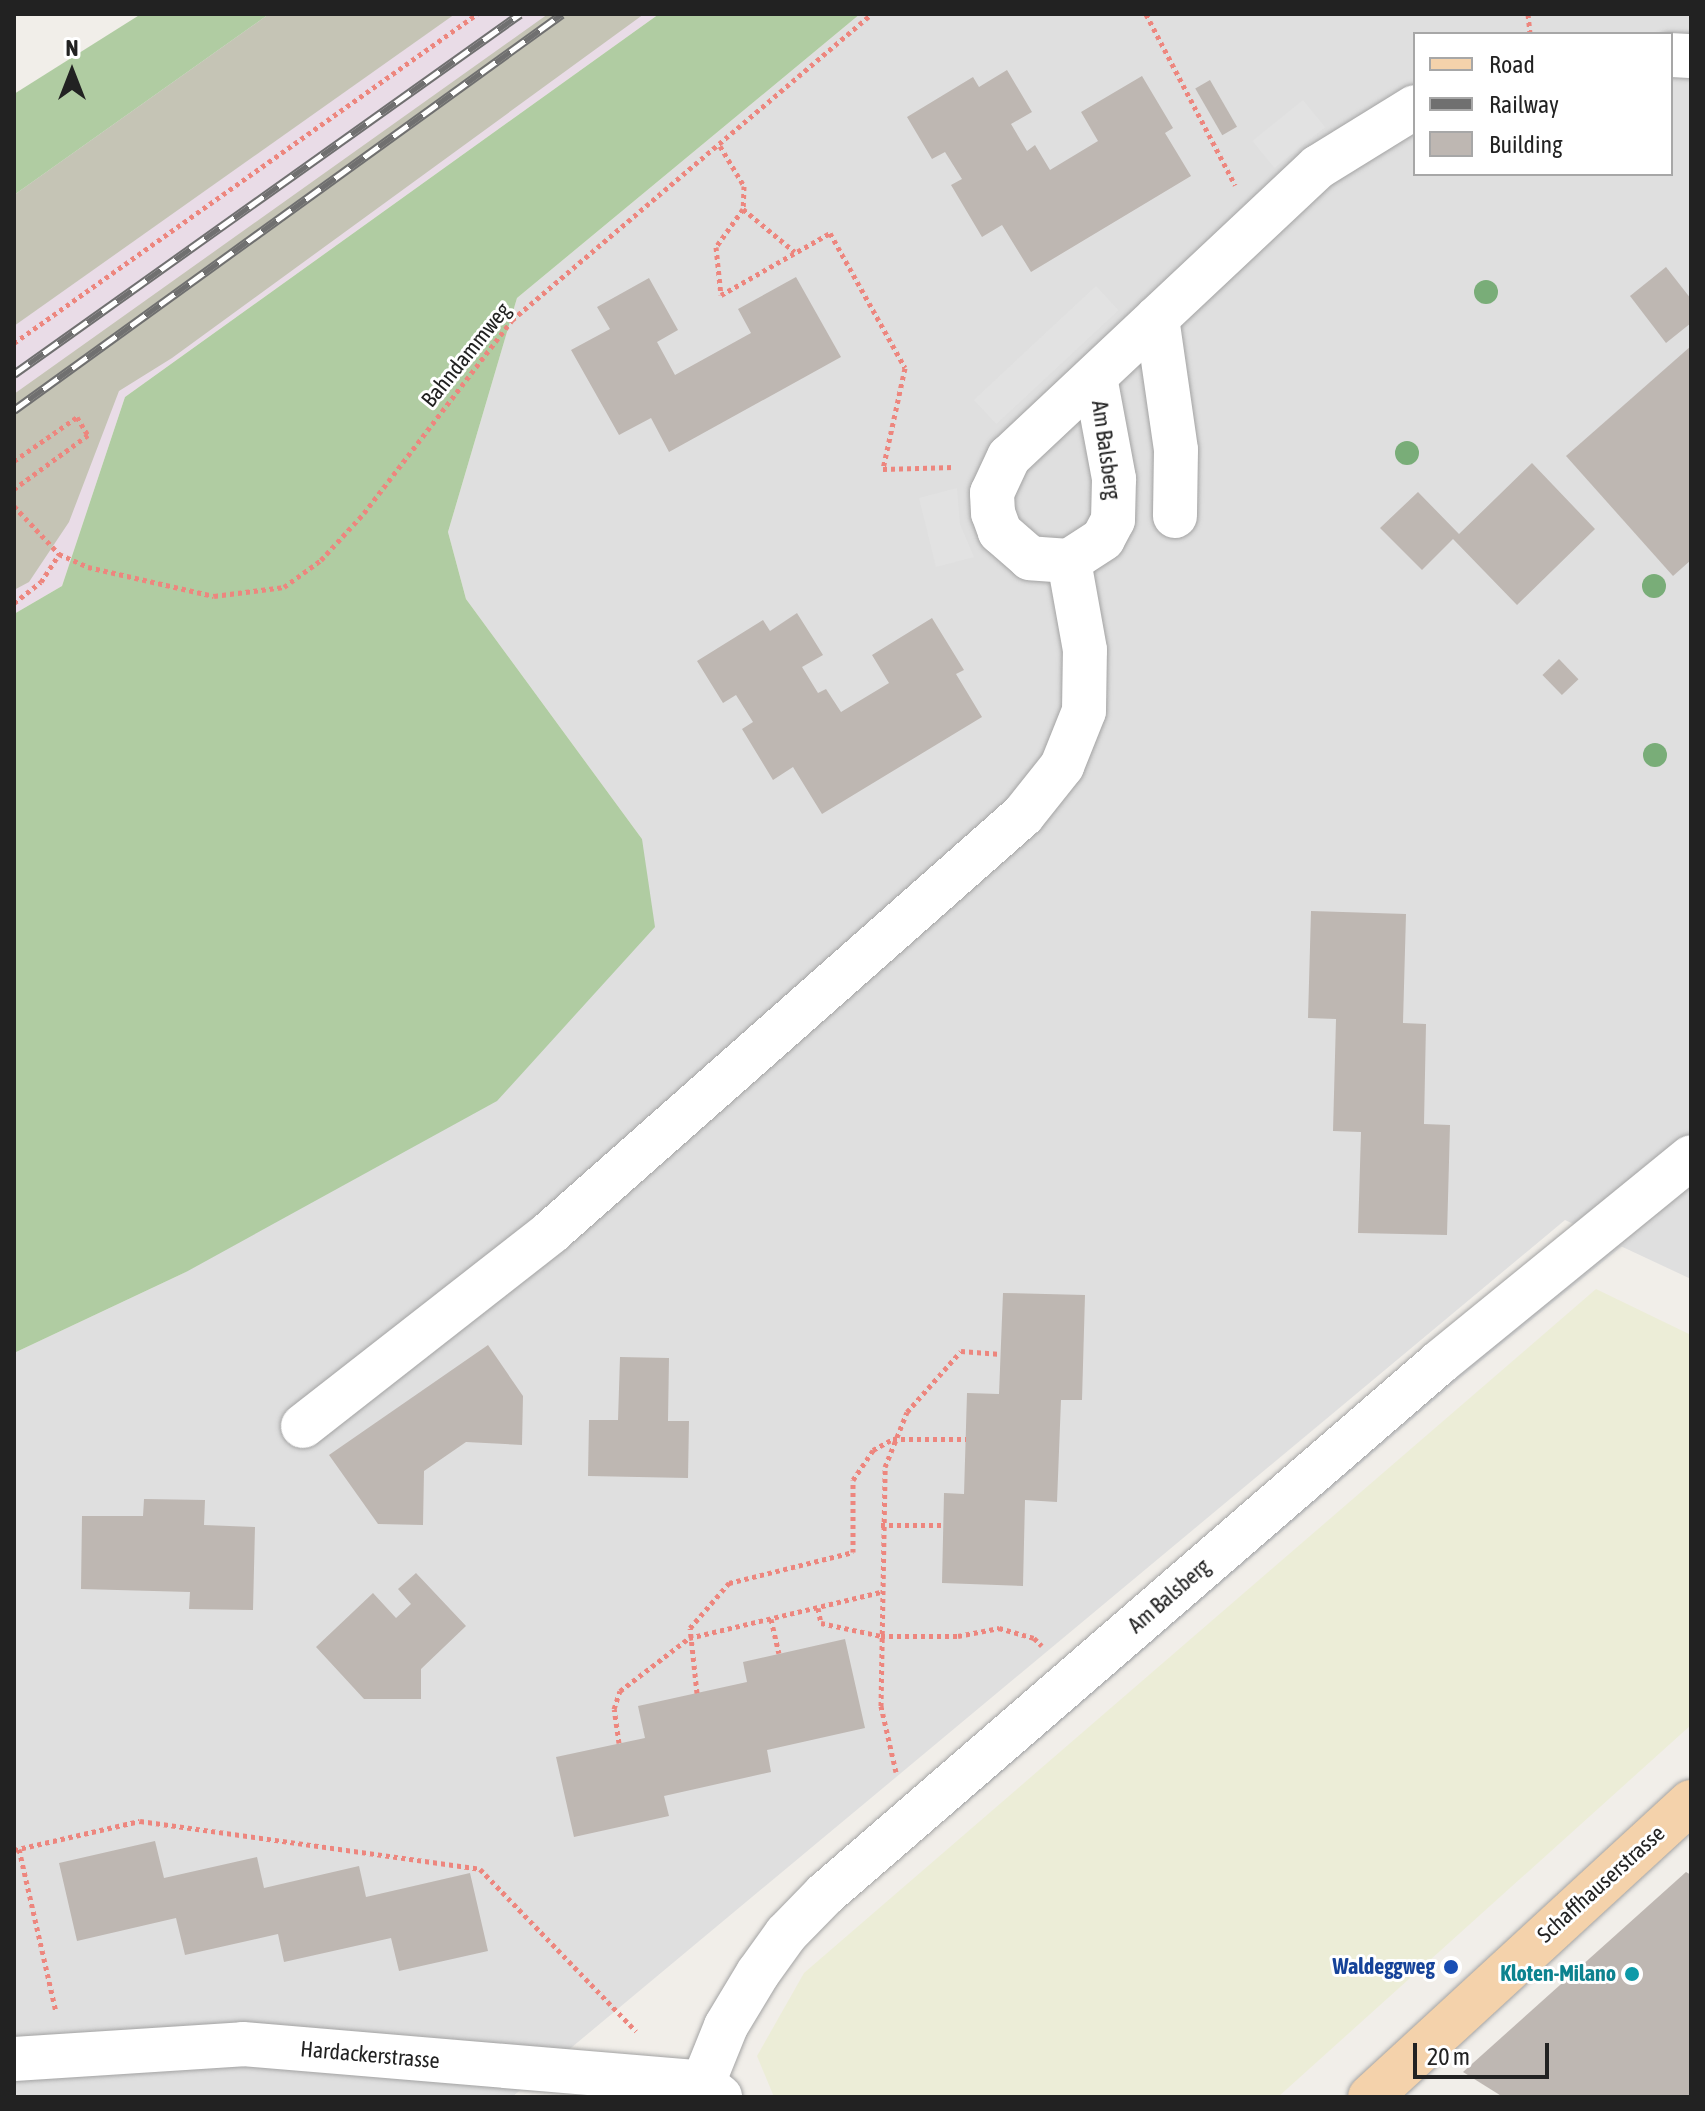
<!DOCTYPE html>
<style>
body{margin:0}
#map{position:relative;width:1705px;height:2111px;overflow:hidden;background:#f1eee9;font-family:"Asap Condensed",sans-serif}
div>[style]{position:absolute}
.residential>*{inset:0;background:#dfdfdf}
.industrial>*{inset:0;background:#e9dce7}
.construction>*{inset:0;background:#c5c4b5}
.farmland>*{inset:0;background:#ecedd7}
.forest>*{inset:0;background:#b0cca2}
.parking>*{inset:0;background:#e2e2e2;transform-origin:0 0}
.building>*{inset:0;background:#beb7b2;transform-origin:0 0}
.path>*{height:5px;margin-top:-2.5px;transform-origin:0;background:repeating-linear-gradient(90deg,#ed867e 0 4px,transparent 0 8px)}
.roads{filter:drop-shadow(0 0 2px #a3a3a3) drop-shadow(0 0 2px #a3a3a3)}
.minor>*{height:44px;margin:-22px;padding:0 22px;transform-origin:22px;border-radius:22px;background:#fff}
.major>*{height:44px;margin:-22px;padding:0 22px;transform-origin:22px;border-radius:22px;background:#f4d2ab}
.rail>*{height:9px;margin-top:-4.5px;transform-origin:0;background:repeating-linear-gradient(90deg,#fff 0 18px,#707070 0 36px);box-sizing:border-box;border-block:2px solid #707070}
.trees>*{width:24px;height:24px;margin:-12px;border-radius:50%;background:#79ad78}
.dots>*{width:22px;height:22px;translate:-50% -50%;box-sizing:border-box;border:4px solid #fff;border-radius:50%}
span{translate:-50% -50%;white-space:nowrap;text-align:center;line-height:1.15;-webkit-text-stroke:6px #fff;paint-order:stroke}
.street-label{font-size:22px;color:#222}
.transit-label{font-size:22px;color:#164399;font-weight:700}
.right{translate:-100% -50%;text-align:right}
.culture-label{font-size:22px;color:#0d838f;font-weight:700}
.frame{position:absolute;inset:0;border:16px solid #222;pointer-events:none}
.legend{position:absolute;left:1413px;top:32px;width:260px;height:144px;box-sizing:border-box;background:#fff;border:2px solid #a7a7a7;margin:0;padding:10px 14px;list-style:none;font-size:24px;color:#222}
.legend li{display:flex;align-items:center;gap:16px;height:40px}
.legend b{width:40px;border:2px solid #a7a7a7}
.north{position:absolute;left:32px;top:32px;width:80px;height:80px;-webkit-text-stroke:6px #fff;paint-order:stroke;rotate:0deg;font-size:22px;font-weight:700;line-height:32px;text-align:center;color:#222}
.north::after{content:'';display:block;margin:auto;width:28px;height:36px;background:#222;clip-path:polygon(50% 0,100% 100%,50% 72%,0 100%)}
.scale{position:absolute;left:1413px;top:2043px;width:136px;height:36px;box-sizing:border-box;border:4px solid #222;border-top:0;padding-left:10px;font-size:24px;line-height:28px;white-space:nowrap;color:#222;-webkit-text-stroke:6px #fff;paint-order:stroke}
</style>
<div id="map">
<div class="residential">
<div style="clip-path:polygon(evenodd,860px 14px,1691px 14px,1691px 1279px,1565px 1220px,512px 2097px,14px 2097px,14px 1353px,186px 1272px,642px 839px,466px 599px,448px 532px,517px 298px,860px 14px,1415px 34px,1671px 34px,1671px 174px,1415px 174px,1415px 34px)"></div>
</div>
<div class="industrial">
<div style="clip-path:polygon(269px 14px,659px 14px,125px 397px,62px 586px,14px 614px,14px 195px)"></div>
</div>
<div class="construction">
<div style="clip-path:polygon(269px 14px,455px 14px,14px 326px,14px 195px)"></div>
<div style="clip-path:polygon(548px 14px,644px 14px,172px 358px,119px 391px,69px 522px,29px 582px,14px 590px,14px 394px)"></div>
</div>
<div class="farmland">
<div style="clip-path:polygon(1596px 1289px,1691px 1335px,1691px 1725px,1278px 2097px,774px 2097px,757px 2056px,804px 1973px)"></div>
</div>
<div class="forest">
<div style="clip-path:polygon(141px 14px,269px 14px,14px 195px,14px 94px)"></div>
<div style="clip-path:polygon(659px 14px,860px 14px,517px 298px,448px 532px,466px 599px,642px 839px,655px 927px,497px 1101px,186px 1272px,14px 1353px,14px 614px,62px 586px,125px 397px)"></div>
</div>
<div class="parking">
<div style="left:1303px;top:100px;width:35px;height:65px;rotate:51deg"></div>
<div style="left:1096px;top:286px;width:33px;height:167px;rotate:47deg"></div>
<div style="clip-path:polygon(957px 488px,960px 524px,974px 557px,936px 567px,919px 498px)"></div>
<div style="clip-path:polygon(1650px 1207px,1658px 1217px,1459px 1379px,950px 1817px,941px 1807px)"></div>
</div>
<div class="building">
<div style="clip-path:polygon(1007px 70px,1032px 112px,1011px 124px,1027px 151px,1035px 145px,1050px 170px,1098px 141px,1081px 112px,1142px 76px,1173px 128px,1165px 133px,1191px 176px,1031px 272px,1002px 225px,982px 237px,951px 185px,962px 179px,945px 152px,932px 159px,907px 117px,973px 77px,979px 87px)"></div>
<div style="left:1210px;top:80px;width:54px;height:17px;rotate:60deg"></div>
<div style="clip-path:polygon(1666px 267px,1691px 299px,1691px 323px,1666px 343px,1630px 296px)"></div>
<div style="clip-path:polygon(796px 277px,841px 357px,669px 452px,651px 418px,619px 435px,571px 350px,610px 329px,597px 307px,649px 278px,678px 330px,657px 342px,675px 375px,751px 333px,738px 309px)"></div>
<div style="clip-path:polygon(1691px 346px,1691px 560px,1673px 576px,1566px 456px)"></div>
<div style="clip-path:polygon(1532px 463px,1595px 529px,1517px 605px,1453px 539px,1422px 570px,1380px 528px,1418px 492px,1459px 534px)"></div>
<div style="clip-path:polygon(797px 613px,823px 655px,802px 667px,818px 693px,826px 689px,841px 712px,889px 683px,872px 655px,932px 618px,964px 670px,956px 674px,982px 717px,822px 814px,793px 767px,773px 780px,742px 729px,753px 722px,736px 695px,723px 703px,697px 661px,763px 620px,770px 631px)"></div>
<div style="left:1559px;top:659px;width:28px;height:23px;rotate:46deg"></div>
<div style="clip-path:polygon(1311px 911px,1406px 914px,1403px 1023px,1426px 1024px,1424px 1124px,1450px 1125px,1447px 1235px,1358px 1233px,1361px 1132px,1333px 1131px,1336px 1019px,1308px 1018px)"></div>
<div style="clip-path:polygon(1003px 1293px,1085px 1295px,1082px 1400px,1061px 1400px,1057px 1502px,1025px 1500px,1023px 1586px,942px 1583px,944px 1493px,964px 1494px,967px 1393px,999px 1394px)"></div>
<div style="clip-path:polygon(488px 1345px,523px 1396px,522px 1445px,466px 1442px,424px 1471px,423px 1525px,378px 1524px,329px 1455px)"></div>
<div style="clip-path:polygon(620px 1357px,669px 1358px,668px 1421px,689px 1421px,688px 1478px,588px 1476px,589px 1420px,618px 1420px)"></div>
<div style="clip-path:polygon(144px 1499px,205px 1500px,204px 1525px,255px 1527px,253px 1610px,189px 1609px,190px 1592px,81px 1589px,82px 1516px,143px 1516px)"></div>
<div style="clip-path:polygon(416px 1573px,466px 1626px,421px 1669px,421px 1699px,364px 1699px,316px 1647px,373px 1593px,396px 1618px,411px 1604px,398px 1589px)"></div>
<div style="clip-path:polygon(845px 1639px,865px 1728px,767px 1750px,771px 1772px,664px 1796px,669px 1816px,574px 1837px,556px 1757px,645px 1738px,638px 1706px,747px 1682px,743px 1662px)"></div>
<div style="clip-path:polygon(155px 1841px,164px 1878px,257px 1857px,264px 1888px,359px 1866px,366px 1897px,470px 1873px,488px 1951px,399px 1971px,391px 1938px,284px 1962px,278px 1934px,185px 1955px,176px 1918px,77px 1941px,59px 1863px)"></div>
<div style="clip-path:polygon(1686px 1872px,1691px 1875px,1691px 2097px,1503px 2097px,1463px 2072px)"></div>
</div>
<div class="path">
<div style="left:1146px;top:14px;width:193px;rotate:62.5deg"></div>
<div style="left:1528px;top:14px;width:20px;rotate:84deg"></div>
<div style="left:720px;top:146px;width:47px;rotate:59deg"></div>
<div style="left:744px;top:186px;width:23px;rotate:92deg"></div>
<div style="left:743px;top:209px;width:47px;rotate:125.4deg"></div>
<div style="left:716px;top:247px;width:48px;rotate:84.1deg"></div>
<div style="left:721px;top:295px;width:125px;rotate:-29.6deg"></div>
<div style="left:830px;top:233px;width:154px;rotate:60.9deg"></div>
<div style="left:905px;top:368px;width:103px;rotate:102.3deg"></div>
<div style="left:883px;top:469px;width:71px;rotate:-1.6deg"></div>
<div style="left:743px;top:209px;width:67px;rotate:39.6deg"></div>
<div style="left:14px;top:343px;width:568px;rotate:-35.4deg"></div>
<div style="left:14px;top:461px;width:77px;rotate:-34.9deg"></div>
<div style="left:77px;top:417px;width:21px;rotate:59deg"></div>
<div style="left:88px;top:435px;width:92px;rotate:143.9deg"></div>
<div style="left:14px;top:506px;width:66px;rotate:46.8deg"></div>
<div style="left:59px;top:554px;width:32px;rotate:24deg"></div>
<div style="left:88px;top:567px;width:129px;rotate:13deg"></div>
<div style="left:214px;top:596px;width:71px;rotate:-7.3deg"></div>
<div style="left:284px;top:587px;width:46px;rotate:-36.1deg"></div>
<div style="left:321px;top:560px;width:64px;rotate:-47.5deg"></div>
<div style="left:364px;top:513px;width:243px;rotate:-52.5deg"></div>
<div style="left:512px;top:320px;width:472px;rotate:-40.4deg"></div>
<div style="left:14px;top:603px;width:34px;rotate:-38deg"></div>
<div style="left:41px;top:582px;width:33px;rotate:-57deg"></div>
<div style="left:881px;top:1525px;width:62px"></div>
<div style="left:818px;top:1608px;width:15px;rotate:79deg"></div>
<div style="left:821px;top:1623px;width:61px;rotate:12.2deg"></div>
<div style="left:881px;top:1636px;width:77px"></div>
<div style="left:958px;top:1636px;width:42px;rotate:-11deg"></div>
<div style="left:999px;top:1628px;width:36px;rotate:16deg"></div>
<div style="left:1034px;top:1638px;width:11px;rotate:45deg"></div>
<div style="left:771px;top:1619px;width:35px;rotate:77deg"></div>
<div style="left:697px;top:1693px;width:65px;rotate:-96.1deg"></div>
<div style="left:690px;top:1628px;width:60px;rotate:-49.1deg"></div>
<div style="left:729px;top:1583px;width:128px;rotate:-14deg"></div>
<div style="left:853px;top:1552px;width:72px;rotate:-90deg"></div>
<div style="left:853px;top:1480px;width:36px;rotate:-56deg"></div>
<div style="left:873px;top:1450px;width:23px;rotate:-29deg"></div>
<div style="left:893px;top:1439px;width:73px"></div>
<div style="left:619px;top:1743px;width:34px;rotate:-98deg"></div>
<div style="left:614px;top:1709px;width:19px;rotate:-72deg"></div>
<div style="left:620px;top:1691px;width:87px;rotate:-37.5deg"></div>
<div style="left:689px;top:1638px;width:197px;rotate:-13.5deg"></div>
<div style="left:896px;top:1772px;width:68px;rotate:-102.8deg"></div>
<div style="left:881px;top:1706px;width:239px;rotate:-89deg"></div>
<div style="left:885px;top:1467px;width:59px;rotate:-68.2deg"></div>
<div style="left:907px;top:1412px;width:81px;rotate:-48.5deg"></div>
<div style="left:961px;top:1351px;width:40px;rotate:4.3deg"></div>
<div style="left:19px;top:1849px;width:167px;rotate:77.2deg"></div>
<div style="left:14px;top:1850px;width:129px;rotate:-13deg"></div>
<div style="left:140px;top:1821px;width:343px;rotate:8deg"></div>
<div style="left:480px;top:1869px;width:225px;rotate:46.1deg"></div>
</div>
<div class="roads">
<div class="minor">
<div style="left:1671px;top:55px;width:20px;rotate:3deg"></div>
<div style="left:1157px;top:318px;width:133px;rotate:81.8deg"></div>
<div style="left:1176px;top:450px;width:66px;rotate:90.9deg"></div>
<div style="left:1095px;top:377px;width:104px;rotate:79.4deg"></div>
<div style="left:1114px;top:479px;width:41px;rotate:91.4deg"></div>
<div style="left:1113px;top:520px;width:21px;rotate:118deg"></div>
<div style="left:1103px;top:539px;width:40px;rotate:147.1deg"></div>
<div style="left:1069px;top:561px;width:39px;rotate:-176deg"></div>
<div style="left:1030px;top:558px;width:40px;rotate:-139deg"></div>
<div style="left:1000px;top:532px;width:20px;rotate:-110deg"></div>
<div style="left:993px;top:513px;width:20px;rotate:-93deg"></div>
<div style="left:992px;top:493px;width:40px;rotate:-65deg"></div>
<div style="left:1009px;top:457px;width:424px;rotate:-43.2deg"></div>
<div style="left:1318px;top:167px;width:114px;rotate:-31.7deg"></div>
<div style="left:303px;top:1426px;width:315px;rotate:-38deg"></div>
<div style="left:551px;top:1232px;width:630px;rotate:-41.46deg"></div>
<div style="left:1023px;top:815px;width:63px;rotate:-51.5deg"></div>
<div style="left:1062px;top:766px;width:59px;rotate:-68.2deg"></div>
<div style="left:1084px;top:711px;width:61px;rotate:-89.1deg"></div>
<div style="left:1085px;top:650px;width:90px;rotate:-100.2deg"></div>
<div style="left:14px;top:2059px;width:229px;rotate:-3.7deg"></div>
<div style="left:243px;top:2044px;width:462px;rotate:4.8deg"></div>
<div style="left:703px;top:2083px;width:22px;rotate:39deg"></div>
<div style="left:703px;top:2083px;width:61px;rotate:-68deg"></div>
<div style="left:726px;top:2026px;width:62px;rotate:-58.9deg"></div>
<div style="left:758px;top:1973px;width:48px;rotate:-54.3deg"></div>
<div style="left:786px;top:1934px;width:56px;rotate:-45.7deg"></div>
<div style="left:825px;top:1894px;width:813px;rotate:-40.86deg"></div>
<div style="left:1440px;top:1362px;width:324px;rotate:-39.2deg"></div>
</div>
<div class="major">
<div style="left:1370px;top:2097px;width:436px;rotate:-42.6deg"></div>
</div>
</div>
<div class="rail">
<div style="left:14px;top:374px;width:621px;rotate:-35.43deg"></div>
<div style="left:14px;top:410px;width:676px;rotate:-35.85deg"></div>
</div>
<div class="trees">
<div style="left:1486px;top:292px"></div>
<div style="left:1407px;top:453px"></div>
<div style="left:1654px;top:586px"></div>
<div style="left:1655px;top:755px"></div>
</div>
<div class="dots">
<div style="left:1451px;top:1967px;background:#1a4fb4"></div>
<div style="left:1632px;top:1974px;background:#0f9aa8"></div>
</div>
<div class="street-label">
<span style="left:466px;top:355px;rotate:-51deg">Bahndammweg</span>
<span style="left:1106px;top:450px;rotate:82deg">Am Balsberg</span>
<span style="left:1169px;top:1596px;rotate:-41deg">Am Balsberg</span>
<span style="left:1601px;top:1884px;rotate:-42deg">Schaffhauserstrasse</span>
<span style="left:370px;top:2055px;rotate:5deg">Hardackerstrasse</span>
</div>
<div class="transit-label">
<span class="right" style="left:1435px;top:1967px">Waldeggweg</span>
</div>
<div class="culture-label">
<span class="right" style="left:1616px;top:1974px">Kloten-Milano</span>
</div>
<div class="frame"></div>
<ul class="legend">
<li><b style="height:10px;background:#f4d2ab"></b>Road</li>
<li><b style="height:10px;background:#707070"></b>Railway</li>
<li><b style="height:22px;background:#beb7b2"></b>Building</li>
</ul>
<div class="north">N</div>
<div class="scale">20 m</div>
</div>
